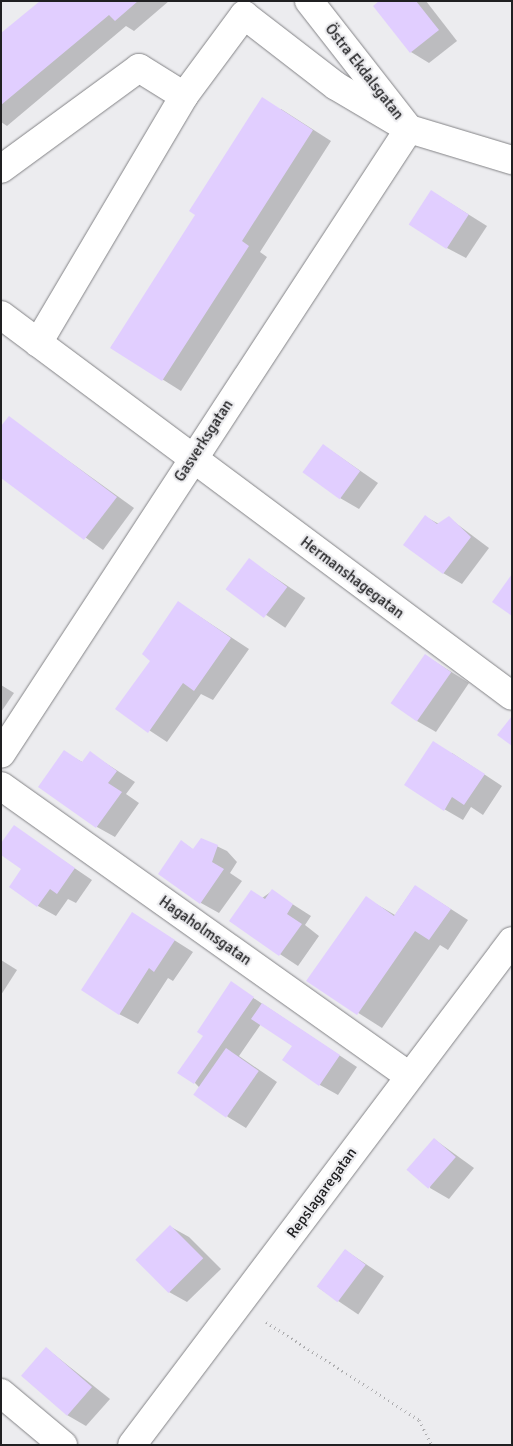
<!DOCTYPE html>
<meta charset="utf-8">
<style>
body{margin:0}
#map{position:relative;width:513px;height:1446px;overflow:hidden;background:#ececef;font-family:Signika,sans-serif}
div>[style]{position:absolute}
.shadow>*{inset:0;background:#0003;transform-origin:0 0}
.building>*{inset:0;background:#e1ceff;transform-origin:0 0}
.path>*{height:3px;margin-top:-1.5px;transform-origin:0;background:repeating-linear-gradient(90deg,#adadaf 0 1px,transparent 0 5px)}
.roads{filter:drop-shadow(0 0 1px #838386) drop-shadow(0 0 1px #838386)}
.minor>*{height:28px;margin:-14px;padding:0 14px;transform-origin:14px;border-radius:14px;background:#fff}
span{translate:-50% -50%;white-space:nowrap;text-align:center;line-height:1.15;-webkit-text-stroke:4.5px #ececef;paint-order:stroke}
.street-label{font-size:15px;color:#202022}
.frame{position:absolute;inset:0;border:2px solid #202022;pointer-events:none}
</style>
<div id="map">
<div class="shadow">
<div style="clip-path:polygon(42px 1px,169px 1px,134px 31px,126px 26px,7px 126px,1px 122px,1px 35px)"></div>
<div style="clip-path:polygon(381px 1px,426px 1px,457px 41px,429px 63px,411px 52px)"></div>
<div style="clip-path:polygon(281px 109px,331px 141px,260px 252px,267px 257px,181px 391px,111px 347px)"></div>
<div style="clip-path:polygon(431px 191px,487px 226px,466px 258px,447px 248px)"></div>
<div style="clip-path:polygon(9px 418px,134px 508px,103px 550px,1px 477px)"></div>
<div style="clip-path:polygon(323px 445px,378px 483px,359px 509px,340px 498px)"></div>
<div style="clip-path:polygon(426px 517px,439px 524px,449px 518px,489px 548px,462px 584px,443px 573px)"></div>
<div style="left:249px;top:560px;width:68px;height:36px;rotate:34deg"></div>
<div style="clip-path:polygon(179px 603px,249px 649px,213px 700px,201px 694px,167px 742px,117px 709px,152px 660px)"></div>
<div style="clip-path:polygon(426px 656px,469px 683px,436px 732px,417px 721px)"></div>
<div style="clip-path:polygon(1px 685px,14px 693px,1px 712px)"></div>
<div style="clip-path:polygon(64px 752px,84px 763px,90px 753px,135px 782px,126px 794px,139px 803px,115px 837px,97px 827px)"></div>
<div style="clip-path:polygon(452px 753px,502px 786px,483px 815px,471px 807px,463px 820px,444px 809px)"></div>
<div style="clip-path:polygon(14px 827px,92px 880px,76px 903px,68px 899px,56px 916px,38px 906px)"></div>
<div style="clip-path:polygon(202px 839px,227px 851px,237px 862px,230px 873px,242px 881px,219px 913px,201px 903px,182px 842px,194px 850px)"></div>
<div style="clip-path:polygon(415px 886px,468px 920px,448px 950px,440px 945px,382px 1028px,308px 981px,366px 898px,395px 915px)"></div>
<div style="clip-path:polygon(272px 891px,311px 916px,305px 925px,319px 936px,298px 966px,230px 921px)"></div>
<div style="clip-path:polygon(133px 914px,193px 952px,173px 981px,168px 978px,138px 1024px,119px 1014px)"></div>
<div style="clip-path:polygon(1px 960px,17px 970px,1px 995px)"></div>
<div style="clip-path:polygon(231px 983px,357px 1067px,338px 1095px,320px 1085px,293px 1046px,261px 1024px,239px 1056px,277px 1082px,246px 1128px,228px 1117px,195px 1083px,203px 1038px)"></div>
<div style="clip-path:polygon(434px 1139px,474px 1168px,449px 1199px,430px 1188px)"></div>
<div style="clip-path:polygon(171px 1227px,189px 1237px,221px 1269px,187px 1302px,169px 1292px)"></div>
<div style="left:345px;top:1250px;width:47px;height:46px;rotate:34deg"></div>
<div style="clip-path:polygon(46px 1348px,110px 1399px,86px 1426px,67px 1415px)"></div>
</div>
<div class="building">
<div style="clip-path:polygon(40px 1px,138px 1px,115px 21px,109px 15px,1px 105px,1px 33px)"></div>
<div style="clip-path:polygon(379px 1px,416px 1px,439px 30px,410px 53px,373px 6px)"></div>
<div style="clip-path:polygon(262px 97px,313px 130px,242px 241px,249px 246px,162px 381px,110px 348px,195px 215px,189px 211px)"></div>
<div style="left:431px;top:190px;width:45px;height:41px;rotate:33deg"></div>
<div style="clip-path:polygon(9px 416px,117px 497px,84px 540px,1px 478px,1px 426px)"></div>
<div style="left:323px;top:444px;width:46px;height:35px;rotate:36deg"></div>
<div style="clip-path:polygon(425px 515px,437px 524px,449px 516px,471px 537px,443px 574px,403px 545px)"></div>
<div style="left:249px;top:558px;width:48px;height:39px;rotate:37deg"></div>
<div style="clip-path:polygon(512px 574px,512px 616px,492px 602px)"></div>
<div style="clip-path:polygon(178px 601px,231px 638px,194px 691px,183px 683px,148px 733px,115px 709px,150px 661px,142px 654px)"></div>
<div style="left:425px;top:654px;width:32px;height:60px;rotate:35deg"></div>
<div style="clip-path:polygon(512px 716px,512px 746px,497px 735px)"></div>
<div style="clip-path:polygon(433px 741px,485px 774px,464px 805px,452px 797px,444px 811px,404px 785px)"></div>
<div style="clip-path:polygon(64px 750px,82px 762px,90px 751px,117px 771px,108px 783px,122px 792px,96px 828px,38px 787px)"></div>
<div style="clip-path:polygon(14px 825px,75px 868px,57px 894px,50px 889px,37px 907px,9px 887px,21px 869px,1px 855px,1px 843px)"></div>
<div style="clip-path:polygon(201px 838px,218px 845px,212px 862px,224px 869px,200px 904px,158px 874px,181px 840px,193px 849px)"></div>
<div style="clip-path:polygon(415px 885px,451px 909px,429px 940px,415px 931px,357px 1015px,306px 981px,366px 896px,394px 916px)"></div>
<div style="clip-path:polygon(272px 889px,293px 904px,287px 914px,302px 924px,279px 956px,229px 921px,251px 890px,265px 899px)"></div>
<div style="clip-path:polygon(132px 912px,175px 940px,154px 972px,149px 968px,119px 1015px,81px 990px)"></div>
<div style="clip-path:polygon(231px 981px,254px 997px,194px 1084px,177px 1073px,203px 1036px,197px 1032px)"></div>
<div style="clip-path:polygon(262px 1003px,340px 1055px,319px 1086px,282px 1060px,292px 1046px,251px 1019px)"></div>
<div style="left:226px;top:1048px;width:40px;height:57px;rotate:35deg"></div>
<div style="left:434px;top:1138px;width:29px;height:42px;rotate:41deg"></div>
<div style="left:170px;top:1225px;width:47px;height:49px;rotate:45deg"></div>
<div style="left:345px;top:1249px;width:26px;height:47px;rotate:37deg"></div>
<div style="left:46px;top:1347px;width:61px;height:38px;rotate:41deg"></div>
</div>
<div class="path">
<div style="left:266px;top:1322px;width:182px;rotate:32.6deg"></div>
<div style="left:419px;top:1420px;width:28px;rotate:63deg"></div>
</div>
<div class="roads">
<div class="minor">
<div style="left:309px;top:1px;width:162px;rotate:52deg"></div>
<div style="left:409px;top:129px;width:108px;rotate:16.8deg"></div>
<div style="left:1px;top:169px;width:171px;rotate:-36.2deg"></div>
<div style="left:139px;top:68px;width:53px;rotate:31.9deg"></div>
<div style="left:184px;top:96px;width:101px;rotate:-53.5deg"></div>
<div style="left:244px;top:15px;width:116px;rotate:37.7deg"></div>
<div style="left:336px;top:86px;width:85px;rotate:30.5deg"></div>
<div style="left:409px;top:129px;width:746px;rotate:123.14deg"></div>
<div style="left:1px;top:315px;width:637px;rotate:36.71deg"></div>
<div style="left:38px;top:343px;width:287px;rotate:-59.4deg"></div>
<div style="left:1px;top:786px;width:501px;rotate:35.4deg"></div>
<div style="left:1px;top:1393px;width:81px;rotate:40deg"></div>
<div style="left:132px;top:1445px;width:631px;rotate:-52.98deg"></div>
</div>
</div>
<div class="street-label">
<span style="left:364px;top:72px;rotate:52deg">Östra Ekdalsgatan</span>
<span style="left:204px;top:441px;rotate:-57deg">Gasverksgatan</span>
<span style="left:352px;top:578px;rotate:37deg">Hermanshagegatan</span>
<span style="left:205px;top:931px;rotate:35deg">Hagaholmsgatan</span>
<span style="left:322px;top:1193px;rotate:-54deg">Repslagaregatan</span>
</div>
<div class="frame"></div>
</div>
